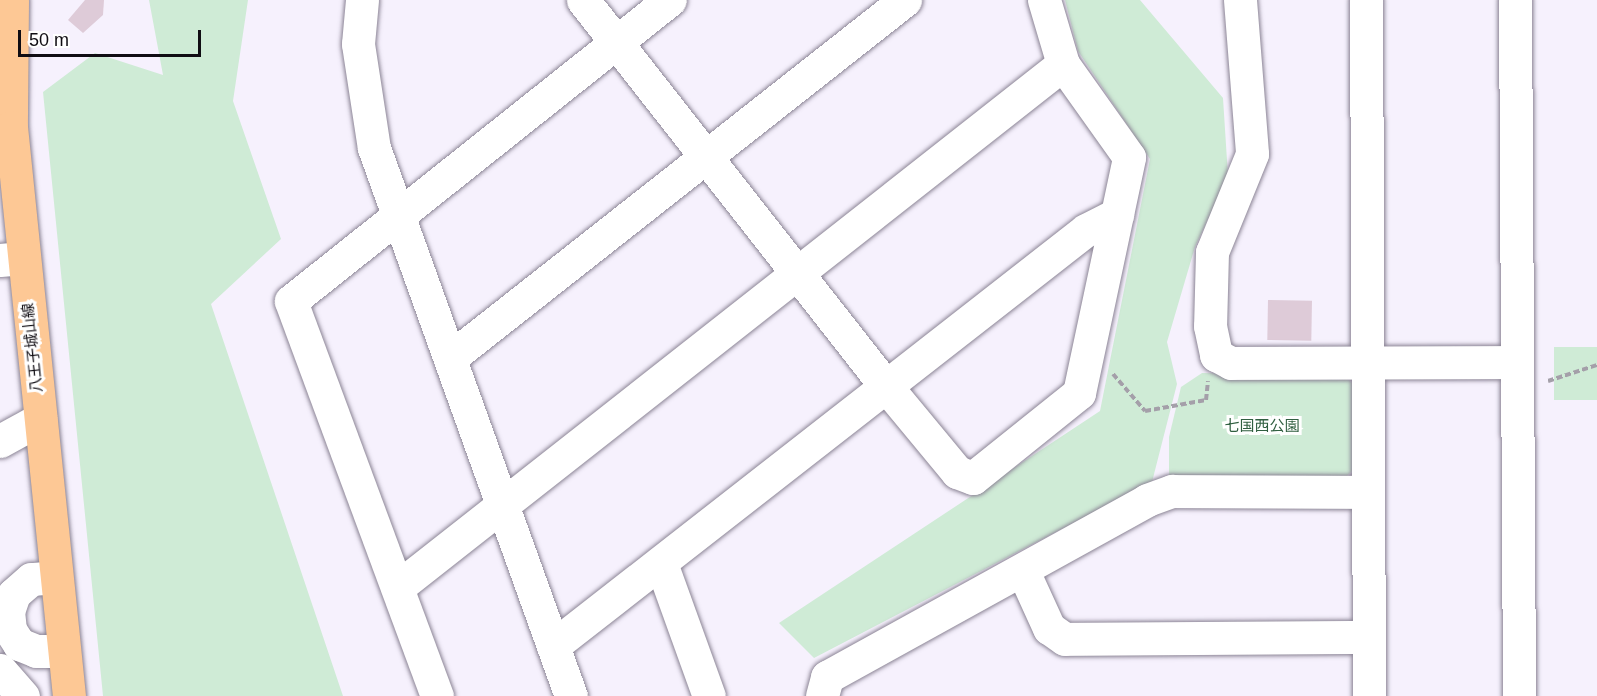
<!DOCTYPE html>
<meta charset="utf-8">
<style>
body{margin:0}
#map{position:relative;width:1597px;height:696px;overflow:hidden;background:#f6f1fd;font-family:Arial,"Noto Sans JP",sans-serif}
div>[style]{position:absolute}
.green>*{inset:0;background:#cfebd6;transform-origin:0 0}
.building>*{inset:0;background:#decbd8;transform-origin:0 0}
.path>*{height:4px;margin-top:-2px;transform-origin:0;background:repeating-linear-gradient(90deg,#a49fa9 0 6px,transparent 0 9px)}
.roads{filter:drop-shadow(0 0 2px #8b8495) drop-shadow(0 0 2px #8b8495)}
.minor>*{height:33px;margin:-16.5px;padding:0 16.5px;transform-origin:16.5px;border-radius:16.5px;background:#fff}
.major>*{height:33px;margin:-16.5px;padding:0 16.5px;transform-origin:16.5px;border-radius:16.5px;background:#fdc895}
span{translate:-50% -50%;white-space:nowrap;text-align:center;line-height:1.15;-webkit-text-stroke:6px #fff;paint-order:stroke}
.street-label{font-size:15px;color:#100d13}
.park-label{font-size:15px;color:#305f40}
.scale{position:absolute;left:18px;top:30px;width:183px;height:27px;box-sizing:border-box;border:3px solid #100d13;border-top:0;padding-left:8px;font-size:18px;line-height:21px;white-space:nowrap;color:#100d13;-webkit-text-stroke:4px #fff;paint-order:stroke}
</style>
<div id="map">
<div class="green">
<div style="clip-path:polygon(149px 0,248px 0,233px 101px,281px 239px,211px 304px,343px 696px,103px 696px,43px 92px,95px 53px,163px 75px)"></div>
<div style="clip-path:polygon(1065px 0,1140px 0,1223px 98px,1228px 176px,1195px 247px,1167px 342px,1177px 384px,1152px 482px,814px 658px,779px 623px,1100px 411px,1150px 159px,1078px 51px)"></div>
<div style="left:1597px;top:347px;width:53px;height:43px;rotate:90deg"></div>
<div style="clip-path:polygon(1202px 373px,1344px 375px,1354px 385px,1354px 469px,1345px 478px,1169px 477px,1169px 437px,1181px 387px)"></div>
</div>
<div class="building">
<div style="clip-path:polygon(85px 0,104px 0,103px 15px,83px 33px,68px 20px)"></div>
<div style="left:1268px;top:300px;width:44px;height:40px;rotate:1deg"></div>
</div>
<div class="path">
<div style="left:1113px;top:374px;width:49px;rotate:49.1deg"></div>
<div style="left:1145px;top:411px;width:62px;rotate:-10.2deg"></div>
<div style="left:1206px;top:400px;width:19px;rotate:-84deg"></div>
<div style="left:1548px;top:381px;width:52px;rotate:-18.1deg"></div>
</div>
<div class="roads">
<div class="minor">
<div style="left:362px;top:0;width:44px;rotate:95.2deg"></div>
<div style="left:358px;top:44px;width:105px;rotate:81.3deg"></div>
<div style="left:374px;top:148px;width:582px;rotate:70.23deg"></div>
<div style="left:583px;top:0;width:489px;rotate:51.9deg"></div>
<div style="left:885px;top:385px;width:113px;rotate:50.4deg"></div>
<div style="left:957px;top:472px;width:17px;rotate:21deg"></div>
<div style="left:973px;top:478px;width:136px;rotate:-38.7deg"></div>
<div style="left:1079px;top:393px;width:241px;rotate:-78deg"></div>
<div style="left:1129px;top:157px;width:114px;rotate:-125.4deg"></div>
<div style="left:1063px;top:64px;width:67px;rotate:-106.5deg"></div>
<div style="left:1240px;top:0;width:154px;rotate:85.5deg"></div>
<div style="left:1252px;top:154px;width:106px;rotate:112.2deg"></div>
<div style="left:1212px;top:252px;width:74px;rotate:91.5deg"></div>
<div style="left:1210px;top:326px;width:30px;rotate:78deg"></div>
<div style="left:1216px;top:355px;width:17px;rotate:28deg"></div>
<div style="left:1231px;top:363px;width:285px;rotate:-0.2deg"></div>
<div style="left:1366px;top:0;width:696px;rotate:89.75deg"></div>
<div style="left:1515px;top:0;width:696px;rotate:89.67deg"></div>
<div style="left:0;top:260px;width:23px;rotate:-5deg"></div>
<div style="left:450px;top:358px;width:579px;rotate:-38.2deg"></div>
<div style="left:0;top:441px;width:46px;rotate:-28.8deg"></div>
<div style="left:661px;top:563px;width:141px;rotate:70.2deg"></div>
<div style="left:1023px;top:571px;width:63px;rotate:65.5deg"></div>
<div style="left:1049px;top:628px;width:19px;rotate:35deg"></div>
<div style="left:1065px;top:639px;width:304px;rotate:-0.4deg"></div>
<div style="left:56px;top:577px;width:25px;rotate:175deg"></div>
<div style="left:31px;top:579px;width:23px;rotate:139deg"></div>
<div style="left:14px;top:594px;width:18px;rotate:109deg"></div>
<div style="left:8px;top:611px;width:19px;rotate:84deg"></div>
<div style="left:10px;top:630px;width:17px;rotate:57deg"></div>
<div style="left:19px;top:644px;width:18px;rotate:22deg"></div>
<div style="left:36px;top:651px;width:28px"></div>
<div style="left:398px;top:587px;width:846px;rotate:-38.18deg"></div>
<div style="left:553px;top:646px;width:676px;rotate:-37.97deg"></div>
<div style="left:1086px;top:230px;width:35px;rotate:-27deg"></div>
<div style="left:0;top:670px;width:35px;rotate:49deg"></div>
<div style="left:437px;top:696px;width:421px;rotate:-110.3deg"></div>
<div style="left:291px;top:301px;width:484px;rotate:-38.5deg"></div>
<div style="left:822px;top:696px;width:20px;rotate:-75deg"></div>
<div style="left:827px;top:677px;width:366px;rotate:-28.9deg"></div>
<div style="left:1147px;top:500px;width:27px;rotate:-20deg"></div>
<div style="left:1172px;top:491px;width:196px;rotate:0.3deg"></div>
</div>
<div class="major">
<div style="left:12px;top:0;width:127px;rotate:90.5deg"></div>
<div style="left:11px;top:127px;width:572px;rotate:84.18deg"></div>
</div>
</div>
<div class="street-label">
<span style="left:32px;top:348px;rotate:-96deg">八王子城山線</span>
</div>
<div class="park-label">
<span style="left:1262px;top:426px">七国西公園</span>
</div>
<div class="scale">50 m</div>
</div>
